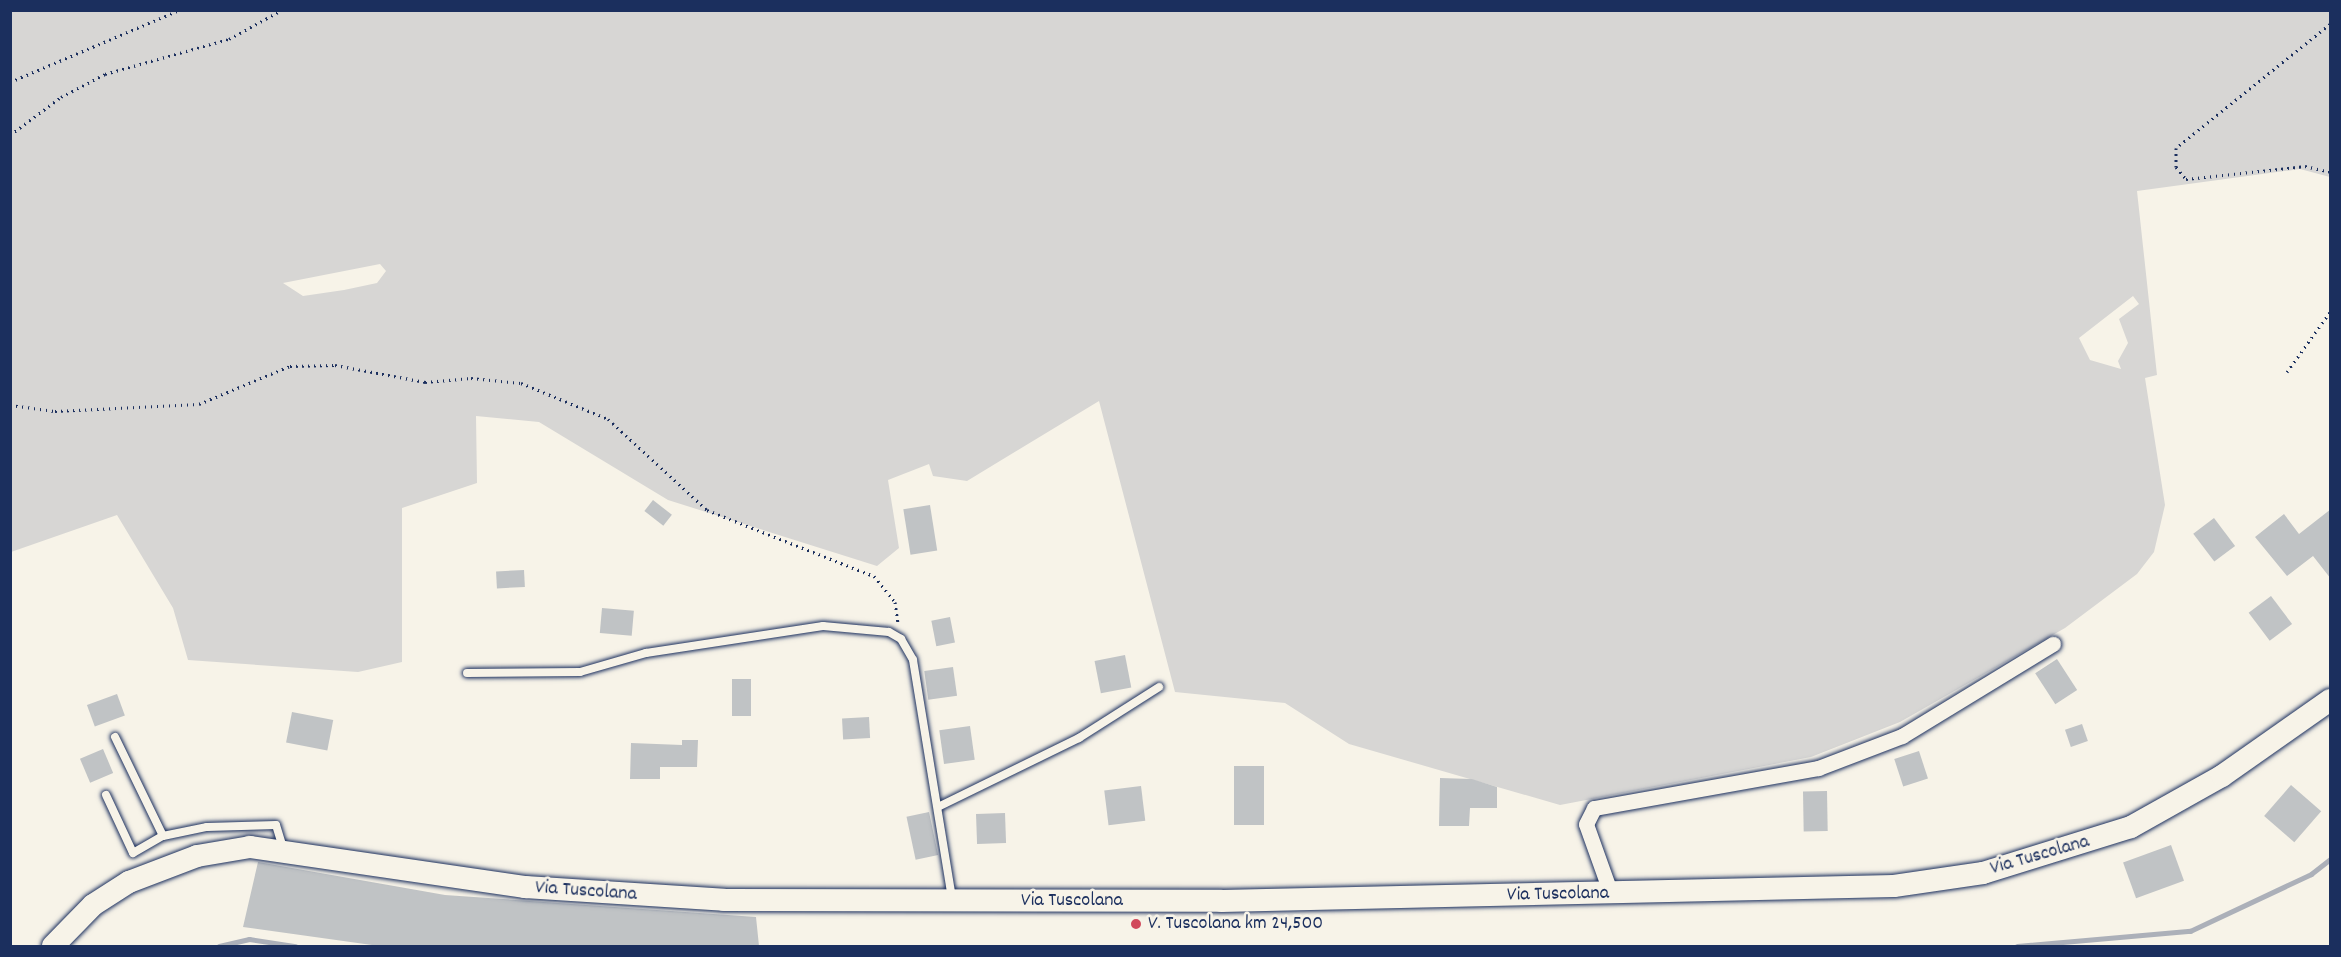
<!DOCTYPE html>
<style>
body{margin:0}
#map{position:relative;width:2341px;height:957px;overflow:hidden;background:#f7f3e8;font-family:Dekko,sans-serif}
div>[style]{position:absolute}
.green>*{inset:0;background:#d7d6d4}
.stream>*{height:5px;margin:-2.5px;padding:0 2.5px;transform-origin:2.5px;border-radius:2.5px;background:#acb0b9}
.building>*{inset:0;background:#c0c3c5;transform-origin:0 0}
.path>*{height:3px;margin-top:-1.5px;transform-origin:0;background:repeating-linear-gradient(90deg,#1b2f5e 0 1.5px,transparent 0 6px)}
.roads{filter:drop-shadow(0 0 2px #1b2f5e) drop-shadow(0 0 2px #1b2f5e)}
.service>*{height:8px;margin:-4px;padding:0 4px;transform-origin:4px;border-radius:4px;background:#f7f3e8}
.minor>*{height:15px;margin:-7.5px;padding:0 7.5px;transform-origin:7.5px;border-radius:7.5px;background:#f7f3e8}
.secondary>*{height:22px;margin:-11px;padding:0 11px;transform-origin:11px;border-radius:11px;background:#f7f3e8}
.dots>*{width:16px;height:16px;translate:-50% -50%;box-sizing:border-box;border:3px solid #f7f3e8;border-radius:50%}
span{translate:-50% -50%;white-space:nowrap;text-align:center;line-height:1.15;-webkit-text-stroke:5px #f7f3e8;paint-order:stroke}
.street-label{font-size:20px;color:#1b2f5e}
.poi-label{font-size:20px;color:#1b2f5e}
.left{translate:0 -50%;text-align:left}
.frame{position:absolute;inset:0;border:12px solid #1b2f5e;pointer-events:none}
</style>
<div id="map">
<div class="green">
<div style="clip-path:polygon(evenodd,10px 11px,2330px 11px,2330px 177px,2300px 169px,2137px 191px,2157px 375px,2145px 378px,2165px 505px,2154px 552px,2137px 574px,2065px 628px,1900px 722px,1811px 757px,1560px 805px,1349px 744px,1285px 703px,1175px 692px,1099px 401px,967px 481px,933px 476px,929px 464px,888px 480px,899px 548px,877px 566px,668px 500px,539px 422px,476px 416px,477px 483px,402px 508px,402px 662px,358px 672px,188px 660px,173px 608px,117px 515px,11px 552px,10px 11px,380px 264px,386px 271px,377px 283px,344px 290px,303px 296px,283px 283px,380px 264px,10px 11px,2133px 296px,2139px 304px,2119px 319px,2128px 343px,2118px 361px,2121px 369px,2090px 360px,2079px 338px,2133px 296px)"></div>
</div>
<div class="stream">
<div style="left:219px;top:946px;width:31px;rotate:-13deg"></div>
<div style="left:249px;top:939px;width:47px;rotate:8.7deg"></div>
<div style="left:2017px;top:946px;width:174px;rotate:-5deg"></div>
<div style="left:2190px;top:931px;width:134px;rotate:-25.2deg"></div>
<div style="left:2311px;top:874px;width:24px;rotate:-38deg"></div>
</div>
<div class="building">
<div style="left:653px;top:500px;width:24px;height:14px;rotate:38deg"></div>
<div style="left:930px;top:505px;width:46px;height:27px;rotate:81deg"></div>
<div style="clip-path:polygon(2331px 509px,2331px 579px,2313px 556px,2287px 576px,2255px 537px,2284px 514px,2299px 534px)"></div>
<div style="left:2214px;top:518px;width:35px;height:26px;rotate:53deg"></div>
<div style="left:524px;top:570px;width:17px;height:28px;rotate:87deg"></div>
<div style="left:2271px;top:596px;width:35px;height:28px;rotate:53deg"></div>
<div style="left:602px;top:608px;width:32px;height:25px;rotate:5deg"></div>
<div style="left:950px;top:617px;width:26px;height:19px;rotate:79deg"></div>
<div style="left:1125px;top:655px;width:33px;height:31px;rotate:79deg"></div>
<div style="left:2057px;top:659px;width:37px;height:26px;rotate:57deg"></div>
<div style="left:953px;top:667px;width:29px;height:29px;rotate:82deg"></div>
<div style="left:732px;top:679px;width:19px;height:37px"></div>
<div style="left:117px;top:694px;width:23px;height:32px;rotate:70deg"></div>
<div style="left:292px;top:712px;width:42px;height:31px;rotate:11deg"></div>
<div style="left:869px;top:717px;width:21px;height:27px;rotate:87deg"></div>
<div style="left:2082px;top:724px;width:18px;height:18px;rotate:71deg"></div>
<div style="left:970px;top:726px;width:34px;height:31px;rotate:82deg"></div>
<div style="clip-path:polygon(682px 740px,698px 740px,697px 767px,660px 767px,660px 779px,630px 779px,631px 743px,682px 745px)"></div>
<div style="left:103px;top:749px;width:26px;height:25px;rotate:67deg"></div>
<div style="left:1919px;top:751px;width:29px;height:26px;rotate:72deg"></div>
<div style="left:1234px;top:766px;width:30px;height:59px"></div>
<div style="clip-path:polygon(1440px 778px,1472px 779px,1497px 787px,1497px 808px,1470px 808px,1469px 826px,1439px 826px)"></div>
<div style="left:2291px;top:785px;width:40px;height:41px;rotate:41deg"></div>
<div style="left:1141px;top:786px;width:35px;height:37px;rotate:83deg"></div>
<div style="left:1827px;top:791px;width:40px;height:24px;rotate:89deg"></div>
<div style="left:929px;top:812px;width:44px;height:23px;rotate:78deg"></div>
<div style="left:1005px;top:813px;width:30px;height:29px;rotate:88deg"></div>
<div style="left:2171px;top:845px;width:38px;height:51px;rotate:70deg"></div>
<div style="clip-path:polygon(258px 862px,445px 895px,756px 917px,759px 946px,379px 946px,243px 927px)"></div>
</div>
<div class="path">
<div style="left:2330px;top:24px;width:198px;rotate:141.2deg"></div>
<div style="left:2176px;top:148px;width:19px;rotate:90deg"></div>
<div style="left:2176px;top:167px;width:16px;rotate:50deg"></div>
<div style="left:2186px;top:179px;width:120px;rotate:-6.2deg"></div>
<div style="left:2305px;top:166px;width:26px;rotate:13deg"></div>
<div style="left:10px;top:82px;width:185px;rotate:-23deg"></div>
<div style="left:10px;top:135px;width:64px;rotate:-36.7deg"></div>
<div style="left:61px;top:97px;width:50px;rotate:-27.6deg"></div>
<div style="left:105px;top:74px;width:129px;rotate:-15.8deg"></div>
<div style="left:229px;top:39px;width:60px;rotate:-28.7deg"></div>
<div style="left:2287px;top:372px;width:74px;rotate:-54.4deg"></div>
<div style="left:10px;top:405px;width:45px;rotate:7.6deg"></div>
<div style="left:55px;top:411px;width:144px;rotate:-2.8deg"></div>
<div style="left:199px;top:404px;width:99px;rotate:-22.7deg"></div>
<div style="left:290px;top:366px;width:45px;rotate:-1.3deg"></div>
<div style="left:335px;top:365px;width:92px;rotate:10.7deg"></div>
<div style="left:425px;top:382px;width:46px;rotate:-5deg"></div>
<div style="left:471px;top:378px;width:50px;rotate:5.7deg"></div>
<div style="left:521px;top:383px;width:94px;rotate:22.5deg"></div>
<div style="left:608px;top:419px;width:134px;rotate:42.6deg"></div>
<div style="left:707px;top:510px;width:180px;rotate:21.6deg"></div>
<div style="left:874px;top:576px;width:33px;rotate:51deg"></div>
<div style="left:895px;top:602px;width:21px;rotate:82deg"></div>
</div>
<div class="roads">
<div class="service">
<div style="left:467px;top:673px;width:113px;rotate:-0.5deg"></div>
<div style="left:580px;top:672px;width:69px;rotate:-16.1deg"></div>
<div style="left:646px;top:653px;width:179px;rotate:-8.7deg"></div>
<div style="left:823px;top:626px;width:66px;rotate:5.2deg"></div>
<div style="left:889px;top:632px;width:14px;rotate:30deg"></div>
<div style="left:901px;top:639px;width:24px;rotate:60deg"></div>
<div style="left:913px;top:660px;width:242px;rotate:80.7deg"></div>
<div style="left:115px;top:737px;width:110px;rotate:64.1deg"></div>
<div style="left:163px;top:836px;width:45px;rotate:-11.6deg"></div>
<div style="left:207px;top:827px;width:69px;rotate:-1.7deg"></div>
<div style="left:276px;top:825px;width:24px;rotate:73deg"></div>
<div style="left:106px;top:795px;width:64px;rotate:65deg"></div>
<div style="left:133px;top:853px;width:34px;rotate:-30deg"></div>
<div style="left:940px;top:806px;width:155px;rotate:-26.1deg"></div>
<div style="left:1079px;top:738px;width:95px;rotate:-32.5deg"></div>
</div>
<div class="minor">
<div style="left:1611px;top:894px;width:74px;rotate:-109.7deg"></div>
<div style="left:1586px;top:824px;width:18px;rotate:-63deg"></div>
<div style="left:1594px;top:808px;width:228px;rotate:-10.1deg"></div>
<div style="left:1818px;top:768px;width:90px;rotate:-20.9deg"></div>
<div style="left:1902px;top:736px;width:177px;rotate:-31.4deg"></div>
</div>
<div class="secondary">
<div style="left:53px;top:946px;width:57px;rotate:-45.7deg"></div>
<div style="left:93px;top:905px;width:43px;rotate:-32.6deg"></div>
<div style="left:129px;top:882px;width:73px;rotate:-20.9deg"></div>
<div style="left:197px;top:856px;width:54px;rotate:-9.6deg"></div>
<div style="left:250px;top:847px;width:278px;rotate:8.3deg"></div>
<div style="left:525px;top:887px;width:199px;rotate:3.7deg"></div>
<div style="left:724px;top:900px;width:497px;rotate:0.1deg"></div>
<div style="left:1221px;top:901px;width:673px;rotate:-1.28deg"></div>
<div style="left:1894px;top:886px;width:90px;rotate:-8.3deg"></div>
<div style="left:1983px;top:873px;width:155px;rotate:-17.3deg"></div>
<div style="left:2131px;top:827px;width:104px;rotate:-29.3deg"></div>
<div style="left:2222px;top:776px;width:132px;rotate:-35.1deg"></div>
</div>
</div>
<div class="dots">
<div style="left:1136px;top:924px;background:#d1495b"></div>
</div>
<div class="street-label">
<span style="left:2040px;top:856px;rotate:-16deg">Via Tuscolana</span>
<span style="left:586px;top:892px;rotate:4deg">Via Tuscolana</span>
<span style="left:1558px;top:895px;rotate:-1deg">Via Tuscolana</span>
<span style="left:1072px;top:901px">Via Tuscolana</span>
</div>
<div class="poi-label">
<span class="left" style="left:1148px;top:924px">V. Tuscolana km 24,500</span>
</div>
<div class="frame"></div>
</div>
